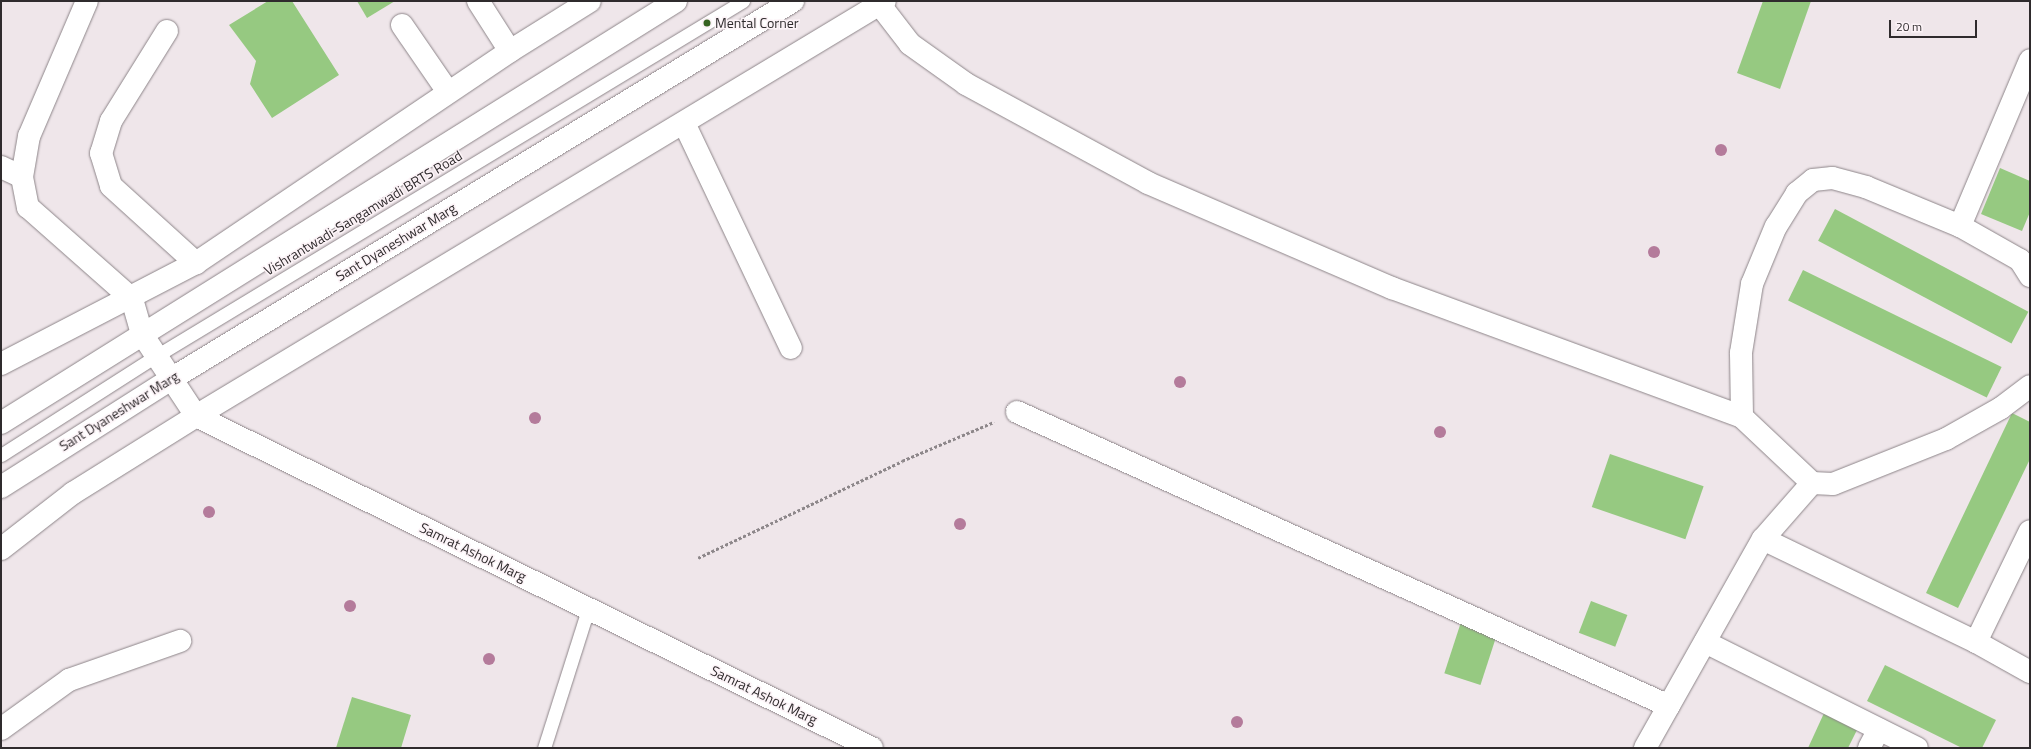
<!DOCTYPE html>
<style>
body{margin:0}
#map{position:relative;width:2031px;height:749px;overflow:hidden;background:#efe6ea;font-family:"Titillium Web",sans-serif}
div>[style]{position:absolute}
.building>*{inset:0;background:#96c981;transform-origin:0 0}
.path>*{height:2.5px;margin-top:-1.25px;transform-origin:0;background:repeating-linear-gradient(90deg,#8d878a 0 3px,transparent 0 5px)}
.roads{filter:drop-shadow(0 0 1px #8d8589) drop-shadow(0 0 1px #8d8589)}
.lane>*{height:13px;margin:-6.5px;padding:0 6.5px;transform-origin:6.5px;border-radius:6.5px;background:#fff}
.street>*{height:22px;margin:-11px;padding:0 11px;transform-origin:11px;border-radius:11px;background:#fff}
.secondary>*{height:22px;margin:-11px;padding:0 11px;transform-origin:11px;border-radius:11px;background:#fff}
.primary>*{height:22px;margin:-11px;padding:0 11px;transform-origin:11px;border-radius:11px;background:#fff}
.trees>*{width:12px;height:12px;margin:-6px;border-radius:50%;background:#b47b9b}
.dots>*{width:11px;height:11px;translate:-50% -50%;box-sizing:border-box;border:2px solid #fcf3f7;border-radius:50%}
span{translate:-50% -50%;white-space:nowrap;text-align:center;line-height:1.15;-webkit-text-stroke:3px #fcf3f7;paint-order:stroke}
.poi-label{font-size:14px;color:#2f2b2d}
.left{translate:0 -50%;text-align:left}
.street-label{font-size:14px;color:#2f2b2d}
.frame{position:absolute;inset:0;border:2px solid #2f2b2d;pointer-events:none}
.scale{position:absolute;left:1889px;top:20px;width:88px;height:18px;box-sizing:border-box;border:2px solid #2f2b2d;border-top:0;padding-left:5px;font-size:12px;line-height:14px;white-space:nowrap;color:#2f2b2d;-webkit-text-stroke:3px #fcf3f7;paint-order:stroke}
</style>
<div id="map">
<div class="building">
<div style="clip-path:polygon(268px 1px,292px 1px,339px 75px,272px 118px,250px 84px,256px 61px,229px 25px)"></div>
<div style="clip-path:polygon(357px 1px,395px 1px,367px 18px)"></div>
<div style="clip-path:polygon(1763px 1px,1811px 1px,1780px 89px,1737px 73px)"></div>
<div style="clip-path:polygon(2000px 168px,2030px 181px,2030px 212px,2022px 231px,1981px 214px)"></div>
<div style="left:1835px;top:209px;width:219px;height:36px;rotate:28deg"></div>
<div style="left:1803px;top:270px;width:221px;height:34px;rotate:26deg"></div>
<div style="clip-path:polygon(2012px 413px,2030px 422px,2030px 459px,1958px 608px,1926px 593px)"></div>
<div style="left:1610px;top:454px;width:99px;height:56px;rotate:19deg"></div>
<div style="left:1591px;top:601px;width:39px;height:34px;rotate:21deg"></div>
<div style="left:1461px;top:622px;width:38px;height:54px;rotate:18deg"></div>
<div style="clip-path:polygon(1885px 665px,1996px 720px,1982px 748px,1962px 748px,1867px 701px)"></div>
<div style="clip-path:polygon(352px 697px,411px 715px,401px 748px,336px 748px)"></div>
<div style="clip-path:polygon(1825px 711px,1859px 726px,1848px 748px,1808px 748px)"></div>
</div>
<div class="path">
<div style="left:698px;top:558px;width:226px;rotate:-25.4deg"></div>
<div style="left:902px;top:461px;width:100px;rotate:-23deg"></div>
</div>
<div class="roads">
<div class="lane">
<div style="left:1px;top:455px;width:184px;rotate:-32.6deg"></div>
<div style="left:156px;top:356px;width:686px;rotate:-31.16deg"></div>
<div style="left:544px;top:748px;width:146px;rotate:-72.4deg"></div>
</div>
<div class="street">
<div style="left:87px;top:1px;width:147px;rotate:113.2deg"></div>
<div style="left:29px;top:136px;width:42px;rotate:99.7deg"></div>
<div style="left:22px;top:177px;width:31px;rotate:79deg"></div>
<div style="left:28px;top:207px;width:139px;rotate:41.5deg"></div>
<div style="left:478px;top:1px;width:59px;rotate:57.4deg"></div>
<div style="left:880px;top:5px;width:49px;rotate:52.4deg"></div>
<div style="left:910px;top:44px;width:69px;rotate:35.5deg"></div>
<div style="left:966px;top:84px;width:207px;rotate:28.5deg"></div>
<div style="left:1148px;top:183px;width:266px;rotate:23.3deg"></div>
<div style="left:1392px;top:288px;width:373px;rotate:20.2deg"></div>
<div style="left:402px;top:25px;width:81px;rotate:55.5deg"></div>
<div style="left:167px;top:31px;width:106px;rotate:121.9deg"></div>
<div style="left:111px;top:121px;width:34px;rotate:107deg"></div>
<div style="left:101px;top:153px;width:34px;rotate:73deg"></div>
<div style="left:111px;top:186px;width:115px;rotate:42.2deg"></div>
<div style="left:684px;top:123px;width:249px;rotate:64.6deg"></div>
<div style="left:1px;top:167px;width:23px;rotate:25deg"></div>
<div style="left:1960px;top:226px;width:180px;rotate:-67.1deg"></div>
<div style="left:2030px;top:276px;width:19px;rotate:-122deg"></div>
<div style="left:2020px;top:260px;width:69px;rotate:-150.5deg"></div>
<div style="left:1960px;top:226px;width:102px;rotate:-157.5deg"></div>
<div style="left:1866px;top:187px;width:35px;rotate:-165deg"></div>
<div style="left:1832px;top:178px;width:19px;rotate:174deg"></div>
<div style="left:1813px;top:180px;width:21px;rotate:141deg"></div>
<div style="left:1797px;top:193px;width:39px;rotate:122deg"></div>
<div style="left:1776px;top:226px;width:63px;rotate:112.5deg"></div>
<div style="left:1752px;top:284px;width:70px;rotate:99.1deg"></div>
<div style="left:1741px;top:353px;width:64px;rotate:89.1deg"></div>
<div style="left:1742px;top:417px;width:96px;rotate:43.3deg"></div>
<div style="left:1812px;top:483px;width:21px;rotate:3deg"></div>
<div style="left:1833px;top:484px;width:122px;rotate:-21.7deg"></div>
<div style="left:1946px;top:439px;width:63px;rotate:-29.4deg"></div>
<div style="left:2001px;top:408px;width:36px;rotate:-37deg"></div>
<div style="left:1017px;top:412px;width:715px;rotate:24.27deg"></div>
<div style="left:1763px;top:539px;width:237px;rotate:25.8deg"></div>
<div style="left:1976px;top:642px;width:62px;rotate:29.1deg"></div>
<div style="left:1705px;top:642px;width:237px;rotate:26.6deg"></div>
<div style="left:1976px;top:642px;width:123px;rotate:-64.1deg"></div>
<div style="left:1px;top:729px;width:84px;rotate:-35.8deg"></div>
<div style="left:69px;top:680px;width:118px;rotate:-19.4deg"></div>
<div style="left:1645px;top:748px;width:240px;rotate:-60.6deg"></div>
<div style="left:1763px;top:539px;width:74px;rotate:-48.8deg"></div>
<div style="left:1869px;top:748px;width:21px;rotate:-62deg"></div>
</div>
<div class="secondary">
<div style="left:132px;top:299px;width:36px;rotate:74deg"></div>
<div style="left:142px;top:334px;width:98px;rotate:56.6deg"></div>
<div style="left:196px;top:416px;width:753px;rotate:26.16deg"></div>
<div style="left:1px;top:364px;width:220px;rotate:-27.4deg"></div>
<div style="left:196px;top:263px;width:379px;rotate:-34deg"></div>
<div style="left:510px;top:51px;width:94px;rotate:-32deg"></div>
<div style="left:1px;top:549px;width:91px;rotate:-37.9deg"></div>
<div style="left:73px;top:493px;width:145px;rotate:-32deg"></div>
<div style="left:196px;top:416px;width:804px;rotate:-31.06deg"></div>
</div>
<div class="primary">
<div style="left:1px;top:423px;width:796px;rotate:-32.01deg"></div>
<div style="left:1px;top:487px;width:201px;rotate:-32.4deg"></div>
<div style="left:171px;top:379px;width:728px;rotate:-31.29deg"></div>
</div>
</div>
<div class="trees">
<div style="left:1721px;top:150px"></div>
<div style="left:1654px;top:252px"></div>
<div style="left:1180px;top:382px"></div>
<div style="left:535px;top:418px"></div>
<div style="left:1440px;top:432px"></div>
<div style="left:209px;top:512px"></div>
<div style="left:960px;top:524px"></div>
<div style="left:350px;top:606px"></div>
<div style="left:489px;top:659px"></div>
<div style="left:1237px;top:722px"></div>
</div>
<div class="dots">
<div style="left:707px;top:23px;background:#376422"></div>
</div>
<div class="poi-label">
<span class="left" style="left:715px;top:23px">Mental Corner</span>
</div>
<div class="street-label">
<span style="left:363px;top:213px;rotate:-31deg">Vishrantwadi-Sangamwadi BRTS Road</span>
<span style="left:396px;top:242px;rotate:-31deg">Sant Dyaneshwar Marg</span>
<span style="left:119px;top:411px;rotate:-32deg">Sant Dyaneshwar Marg</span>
<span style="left:473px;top:552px;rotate:26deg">Samrat Ashok Marg</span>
<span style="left:764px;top:695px;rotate:26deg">Samrat Ashok Marg</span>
</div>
<div class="frame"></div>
<div class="scale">20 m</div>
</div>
